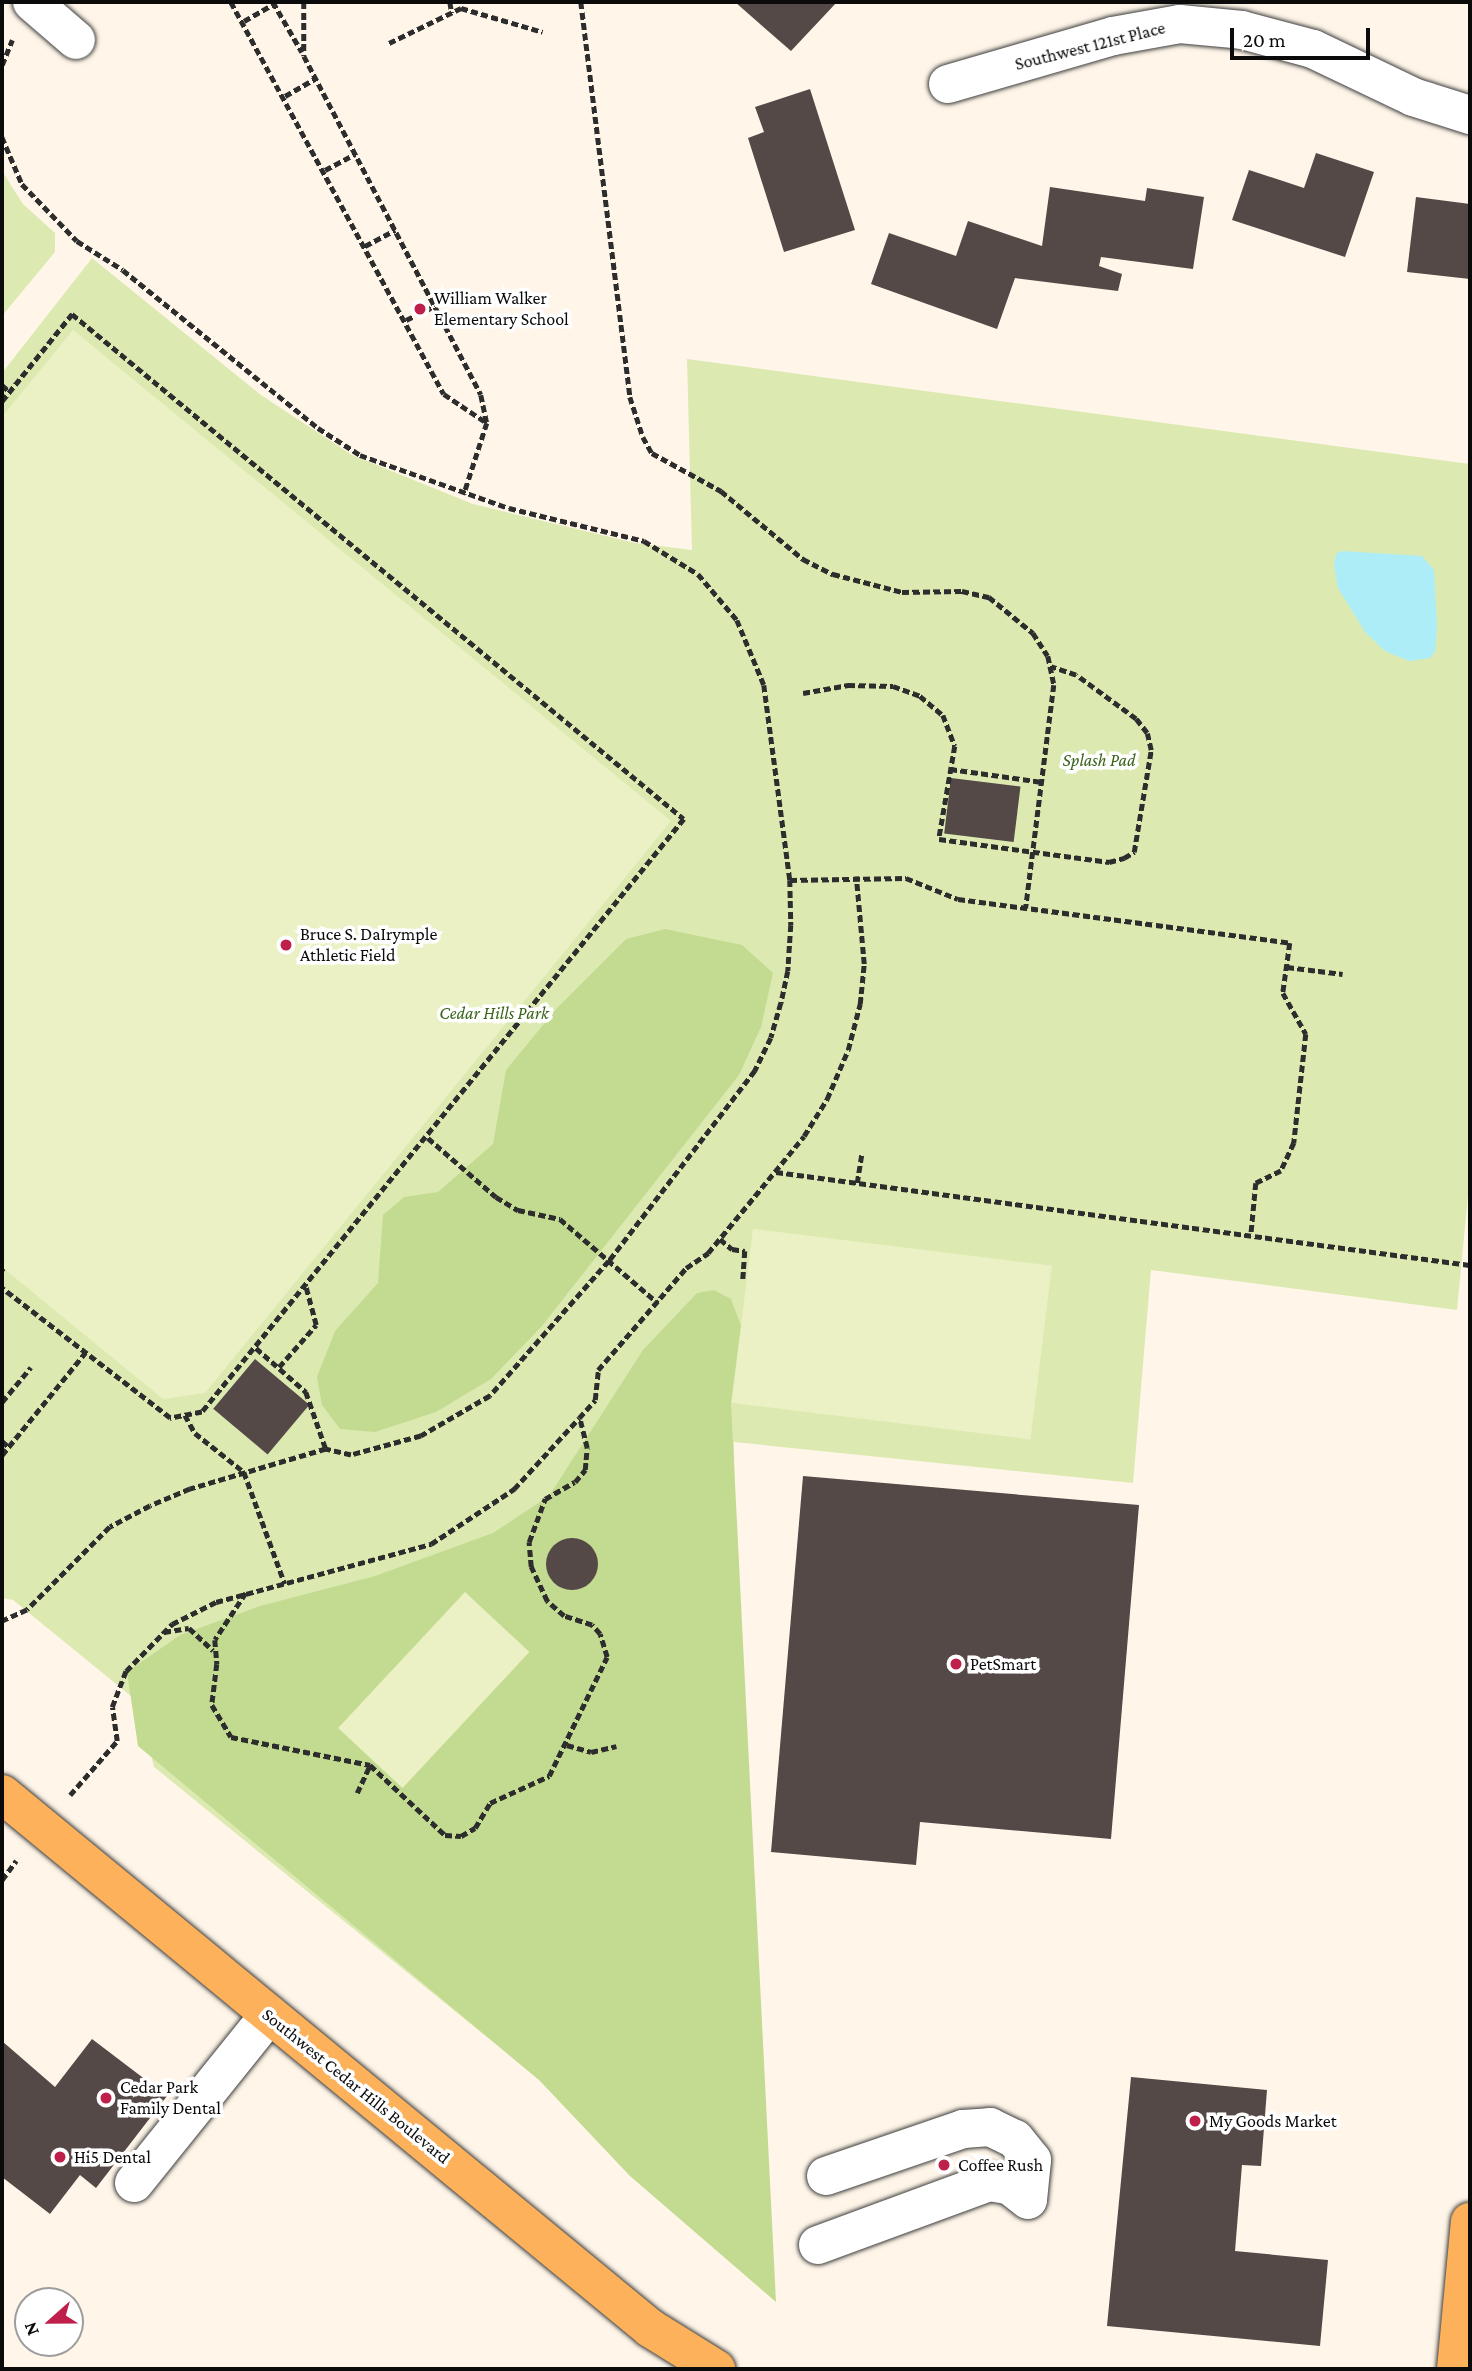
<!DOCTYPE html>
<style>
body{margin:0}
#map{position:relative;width:1472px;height:2371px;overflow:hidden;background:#fff6e9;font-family:"Crimson Pro",serif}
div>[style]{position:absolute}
.green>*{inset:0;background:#dceab2}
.forest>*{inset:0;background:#c3db91}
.pitch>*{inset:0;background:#ebf1c4;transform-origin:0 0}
.water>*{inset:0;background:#acedf8}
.building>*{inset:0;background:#544947;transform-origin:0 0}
.round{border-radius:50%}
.path>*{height:4.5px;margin-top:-2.25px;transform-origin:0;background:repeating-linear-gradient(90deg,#2d2d2d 0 7px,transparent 0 10.5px)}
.roads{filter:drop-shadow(0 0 2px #3e3e3e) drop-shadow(0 0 2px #3e3e3e)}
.minor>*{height:38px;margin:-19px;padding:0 19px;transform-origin:19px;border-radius:19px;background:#fff}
.major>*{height:38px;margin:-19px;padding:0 19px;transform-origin:19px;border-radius:19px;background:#fdb15b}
.dots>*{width:19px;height:19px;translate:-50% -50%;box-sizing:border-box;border:4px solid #fff;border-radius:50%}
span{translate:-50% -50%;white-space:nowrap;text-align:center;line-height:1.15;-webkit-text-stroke:7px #fff;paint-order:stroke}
.street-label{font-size:18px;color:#0b0b0b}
.poi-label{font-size:18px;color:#0b0b0b}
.left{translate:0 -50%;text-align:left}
.park-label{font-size:18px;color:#3a641a;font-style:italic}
.frame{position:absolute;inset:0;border:4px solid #0b0b0b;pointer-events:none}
.north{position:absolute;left:14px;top:2287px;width:70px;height:70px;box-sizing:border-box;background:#fff;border:2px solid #9d9d9d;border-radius:50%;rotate:249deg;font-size:19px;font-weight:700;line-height:28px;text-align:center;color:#0b0b0b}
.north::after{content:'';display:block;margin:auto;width:24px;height:32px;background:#be204b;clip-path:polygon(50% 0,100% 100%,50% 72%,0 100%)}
.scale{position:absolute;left:1230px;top:28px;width:140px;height:32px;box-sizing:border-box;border:4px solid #0b0b0b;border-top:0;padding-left:9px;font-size:21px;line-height:24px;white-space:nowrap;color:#0b0b0b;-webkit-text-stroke:5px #fff;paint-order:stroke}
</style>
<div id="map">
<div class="green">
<div style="clip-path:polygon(2px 171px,23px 204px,55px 233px,55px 252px,2px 316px)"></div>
<div style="clip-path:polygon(92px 258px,261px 395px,352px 455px,473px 504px,635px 543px,692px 550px,687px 359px,1470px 464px,1470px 1175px,1457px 1310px,1151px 1270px,1133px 1483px,734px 1442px,744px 2237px,631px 2154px,154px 1767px,137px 1701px,13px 1600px,2px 1598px,2px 373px)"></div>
</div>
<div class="forest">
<div style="clip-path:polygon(665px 929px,742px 945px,773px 973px,761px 1027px,739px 1075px,542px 1326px,491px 1379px,436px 1412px,375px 1432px,340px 1429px,322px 1405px,317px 1377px,335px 1331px,378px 1283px,383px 1215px,404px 1197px,438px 1192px,493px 1144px,506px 1070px,557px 1008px,626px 939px)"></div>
<div style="clip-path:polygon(714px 1290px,731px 1299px,741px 1326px,731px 1403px,776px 2302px,630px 2176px,539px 2080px,138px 1746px,127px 1672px,180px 1635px,260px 1606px,375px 1576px,493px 1533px,549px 1496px,643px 1350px,697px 1293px)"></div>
</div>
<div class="pitch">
<div style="clip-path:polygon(73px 330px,671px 821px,205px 1393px,163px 1399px,2px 1267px,2px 417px)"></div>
<div style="left:753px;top:1229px;width:301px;height:175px;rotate:7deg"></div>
<div style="left:465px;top:1592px;width:88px;height:186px;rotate:43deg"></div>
</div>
<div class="water">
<div style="clip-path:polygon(1342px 551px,1422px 556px,1434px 570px,1437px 627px,1435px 652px,1430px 658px,1409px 661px,1385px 651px,1365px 632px,1338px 588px,1334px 565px,1336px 554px)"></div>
</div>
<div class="building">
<div style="clip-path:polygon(735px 2px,837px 2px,791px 51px)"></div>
<div style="clip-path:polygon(810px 89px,855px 230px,784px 252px,748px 138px,764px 132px,755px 107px)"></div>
<div style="clip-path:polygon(1316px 153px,1374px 172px,1345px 257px,1232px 220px,1249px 170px,1304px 188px)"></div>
<div style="clip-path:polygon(1050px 187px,1145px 201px,1147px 188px,1204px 197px,1193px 269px,1101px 257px,1099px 266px,1122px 274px,1118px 291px,1015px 278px,997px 329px,871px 284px,889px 233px,956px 256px,968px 221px,1042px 246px)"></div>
<div style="clip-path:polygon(1416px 197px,1470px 204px,1470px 279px,1407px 272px)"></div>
<div style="left:951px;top:778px;width:70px;height:56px;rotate:7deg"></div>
<div style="left:255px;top:1359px;width:71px;height:65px;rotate:40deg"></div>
<div style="clip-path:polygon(803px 1476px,1139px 1505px,1111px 1839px,920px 1822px,916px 1865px,771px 1852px)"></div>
<div class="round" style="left:546px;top:1538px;width:52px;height:52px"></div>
<div style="clip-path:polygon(92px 2039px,167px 2096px,96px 2188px,80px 2175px,50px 2214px,2px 2177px,2px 2041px,55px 2087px)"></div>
<div style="clip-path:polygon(1131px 2077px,1267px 2090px,1261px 2166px,1242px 2165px,1235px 2251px,1328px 2260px,1320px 2346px,1107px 2326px)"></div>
</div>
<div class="path">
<div style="left:231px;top:2px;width:446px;rotate:61.5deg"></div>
<div style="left:444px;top:394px;width:52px;rotate:34deg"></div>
<div style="left:273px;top:2px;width:58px;rotate:59.9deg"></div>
<div style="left:304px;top:2px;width:54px;rotate:90deg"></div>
<div style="left:304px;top:56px;width:382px;rotate:62.4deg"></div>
<div style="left:481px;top:395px;width:29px;rotate:78deg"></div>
<div style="left:487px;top:423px;width:75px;rotate:107.9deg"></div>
<div style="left:450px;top:2px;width:11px;rotate:80deg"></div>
<div style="left:581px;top:2px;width:398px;rotate:82.9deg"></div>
<div style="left:630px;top:397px;width:42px;rotate:72deg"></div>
<div style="left:643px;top:437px;width:18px;rotate:61deg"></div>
<div style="left:652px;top:453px;width:79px;rotate:28.8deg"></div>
<div style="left:721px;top:491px;width:107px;rotate:39.7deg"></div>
<div style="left:803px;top:559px;width:34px;rotate:27deg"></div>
<div style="left:833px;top:574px;width:71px;rotate:14.6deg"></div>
<div style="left:902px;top:592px;width:60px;rotate:-1deg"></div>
<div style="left:962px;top:591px;width:28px;rotate:13deg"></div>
<div style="left:989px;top:597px;width:57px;rotate:39.3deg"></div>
<div style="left:1033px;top:633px;width:27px;rotate:57deg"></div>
<div style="left:1048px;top:656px;width:30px;rotate:78deg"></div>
<div style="left:1054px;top:685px;width:225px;rotate:97.2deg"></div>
<div style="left:244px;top:21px;width:34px;rotate:-30deg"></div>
<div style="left:389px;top:43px;width:80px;rotate:-25.9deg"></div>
<div style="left:461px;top:8px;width:85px;rotate:16.3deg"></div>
<div style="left:2px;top:65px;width:27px;rotate:-68deg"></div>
<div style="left:285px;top:96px;width:34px;rotate:-30deg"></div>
<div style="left:2px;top:137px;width:51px;rotate:66.9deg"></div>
<div style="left:22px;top:184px;width:79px;rotate:46deg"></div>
<div style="left:77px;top:241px;width:54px;rotate:32.2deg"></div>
<div style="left:123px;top:270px;width:251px;rotate:39deg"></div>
<div style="left:318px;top:428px;width:50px;rotate:32.7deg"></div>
<div style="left:360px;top:455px;width:158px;rotate:19.6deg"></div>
<div style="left:509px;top:508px;width:139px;rotate:13.7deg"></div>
<div style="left:644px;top:541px;width:63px;rotate:31.4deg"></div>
<div style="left:698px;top:574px;width:60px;rotate:49.7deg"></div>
<div style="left:737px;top:620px;width:70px;rotate:67.4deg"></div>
<div style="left:764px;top:685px;width:197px;rotate:82.4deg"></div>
<div style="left:790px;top:880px;width:45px;rotate:88.7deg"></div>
<div style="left:791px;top:925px;width:46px;rotate:93.7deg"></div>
<div style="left:788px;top:971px;width:33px;rotate:102deg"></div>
<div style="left:781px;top:1003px;width:36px;rotate:106deg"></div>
<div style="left:771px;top:1038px;width:37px;rotate:116deg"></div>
<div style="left:755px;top:1071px;width:240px;rotate:127.5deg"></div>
<div style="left:609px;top:1261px;width:180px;rotate:131.4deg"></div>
<div style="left:490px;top:1396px;width:80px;rotate:149.9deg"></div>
<div style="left:421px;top:1436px;width:73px;rotate:164.8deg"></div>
<div style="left:351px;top:1455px;width:26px;rotate:-167deg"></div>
<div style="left:326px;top:1449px;width:142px;rotate:163.6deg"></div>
<div style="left:190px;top:1489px;width:43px;rotate:157deg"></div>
<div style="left:150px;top:1506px;width:45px;rotate:152.3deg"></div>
<div style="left:110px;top:1527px;width:117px;rotate:135deg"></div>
<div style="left:27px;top:1610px;width:27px;rotate:156deg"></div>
<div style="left:325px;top:170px;width:34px;rotate:-28deg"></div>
<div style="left:365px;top:246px;width:34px;rotate:-28deg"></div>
<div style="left:406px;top:320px;width:32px;rotate:-26deg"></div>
<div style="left:2px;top:385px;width:9px;rotate:41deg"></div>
<div style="left:2px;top:401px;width:112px;rotate:-51.2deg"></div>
<div style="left:72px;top:314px;width:793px;rotate:39.53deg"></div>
<div style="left:684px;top:819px;width:764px;rotate:129.1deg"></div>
<div style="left:202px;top:1412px;width:33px;rotate:169deg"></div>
<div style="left:170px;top:1418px;width:212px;rotate:-142.3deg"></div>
<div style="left:803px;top:693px;width:46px;rotate:-10.1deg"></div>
<div style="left:848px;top:685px;width:45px;rotate:1.3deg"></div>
<div style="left:893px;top:686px;width:29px;rotate:20deg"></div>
<div style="left:920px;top:696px;width:30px;rotate:40deg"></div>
<div style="left:943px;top:715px;width:33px;rotate:69deg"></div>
<div style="left:955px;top:746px;width:94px;rotate:99.8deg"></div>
<div style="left:939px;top:839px;width:172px;rotate:7.7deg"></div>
<div style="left:1109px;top:862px;width:16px;rotate:-15deg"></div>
<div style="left:1124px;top:858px;width:12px;rotate:-31deg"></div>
<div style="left:1134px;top:852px;width:103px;rotate:-80.5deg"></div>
<div style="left:1151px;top:750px;width:17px;rotate:-103deg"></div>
<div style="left:1147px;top:733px;width:18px;rotate:-128deg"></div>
<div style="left:1136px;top:719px;width:74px;rotate:-143.7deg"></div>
<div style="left:1076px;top:675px;width:26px;rotate:-162deg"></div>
<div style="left:950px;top:769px;width:93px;rotate:8deg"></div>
<div style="left:790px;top:880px;width:116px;rotate:-1deg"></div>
<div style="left:906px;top:878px;width:56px;rotate:22deg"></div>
<div style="left:958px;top:899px;width:335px;rotate:7.5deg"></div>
<div style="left:1290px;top:943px;width:50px;rotate:98deg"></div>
<div style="left:1283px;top:993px;width:47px;rotate:60.7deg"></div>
<div style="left:1306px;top:1034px;width:110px;rotate:96.3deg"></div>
<div style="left:1294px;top:1143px;width:31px;rotate:115deg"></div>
<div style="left:1281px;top:1171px;width:28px;rotate:154deg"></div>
<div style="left:1256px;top:1183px;width:53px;rotate:95.4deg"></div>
<div style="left:1287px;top:967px;width:56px;rotate:7.1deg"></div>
<div style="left:428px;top:1138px;width:90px;rotate:40.9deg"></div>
<div style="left:496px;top:1197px;width:26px;rotate:31deg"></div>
<div style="left:518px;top:1210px;width:43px;rotate:12.1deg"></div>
<div style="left:560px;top:1219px;width:129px;rotate:40.6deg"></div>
<div style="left:776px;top:1172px;width:700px;rotate:7.63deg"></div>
<div style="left:857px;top:1183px;width:31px;rotate:-81deg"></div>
<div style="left:720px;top:1239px;width:16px;rotate:40deg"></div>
<div style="left:732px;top:1249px;width:13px;rotate:9deg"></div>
<div style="left:745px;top:1251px;width:28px;rotate:94deg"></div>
<div style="left:2px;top:1270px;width:2px;rotate:-63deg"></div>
<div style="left:256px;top:1348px;width:67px;rotate:41.3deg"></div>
<div style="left:306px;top:1392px;width:60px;rotate:70.7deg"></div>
<div style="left:279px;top:1367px;width:56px;rotate:-48.6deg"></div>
<div style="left:316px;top:1325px;width:39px;rotate:-105deg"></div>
<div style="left:2px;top:1402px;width:45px;rotate:-50.4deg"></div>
<div style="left:185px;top:1415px;width:21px;rotate:61deg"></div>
<div style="left:195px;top:1433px;width:63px;rotate:38.5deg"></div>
<div style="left:244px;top:1472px;width:119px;rotate:69.9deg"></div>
<div style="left:2px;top:1441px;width:9px;rotate:41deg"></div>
<div style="left:2px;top:1455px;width:132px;rotate:-50.9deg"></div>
<div style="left:246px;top:1593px;width:56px;rotate:123.4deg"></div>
<div style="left:215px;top:1640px;width:24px;rotate:85deg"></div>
<div style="left:217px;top:1664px;width:41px;rotate:97deg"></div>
<div style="left:212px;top:1705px;width:37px;rotate:59deg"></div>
<div style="left:231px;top:1737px;width:142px;rotate:11.4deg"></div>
<div style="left:370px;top:1765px;width:103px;rotate:43deg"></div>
<div style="left:445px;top:1835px;width:16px;rotate:4deg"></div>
<div style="left:461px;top:1836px;width:16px;rotate:-30deg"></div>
<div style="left:475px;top:1828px;width:29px;rotate:-59deg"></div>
<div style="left:490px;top:1803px;width:65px;rotate:-24.6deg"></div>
<div style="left:549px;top:1776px;width:132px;rotate:-64deg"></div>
<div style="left:607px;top:1657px;width:24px;rotate:-107deg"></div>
<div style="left:600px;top:1634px;width:12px;rotate:-132deg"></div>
<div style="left:592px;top:1625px;width:29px;rotate:-162deg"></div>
<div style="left:564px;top:1616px;width:23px;rotate:-139deg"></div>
<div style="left:547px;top:1601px;width:38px;rotate:-115deg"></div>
<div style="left:531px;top:1567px;width:25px;rotate:-95deg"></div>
<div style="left:529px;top:1542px;width:46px;rotate:-69.6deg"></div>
<div style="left:545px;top:1499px;width:34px;rotate:-30deg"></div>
<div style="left:575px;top:1482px;width:16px;rotate:-50deg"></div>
<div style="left:585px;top:1470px;width:22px;rotate:-85deg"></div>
<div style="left:587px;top:1448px;width:30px;rotate:-104deg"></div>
<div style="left:164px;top:1632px;width:25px;rotate:-9deg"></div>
<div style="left:189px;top:1628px;width:33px;rotate:43deg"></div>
<div style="left:567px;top:1745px;width:25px;rotate:16deg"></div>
<div style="left:591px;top:1752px;width:26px;rotate:-13deg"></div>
<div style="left:357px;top:1793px;width:31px;rotate:-65deg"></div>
<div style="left:70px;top:1795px;width:72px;rotate:-49deg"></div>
<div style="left:117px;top:1741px;width:34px;rotate:-98deg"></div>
<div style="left:112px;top:1707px;width:39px;rotate:-69deg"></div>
<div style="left:126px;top:1671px;width:66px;rotate:-45.6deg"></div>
<div style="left:172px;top:1624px;width:49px;rotate:-26.6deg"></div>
<div style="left:216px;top:1602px;width:223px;rotate:-15.1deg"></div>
<div style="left:431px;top:1544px;width:100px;rotate:-33.5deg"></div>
<div style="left:514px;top:1489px;width:96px;rotate:-47.5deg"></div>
<div style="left:579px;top:1418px;width:24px;rotate:-48deg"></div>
<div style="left:595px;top:1400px;width:30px;rotate:-84deg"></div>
<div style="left:598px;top:1370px;width:135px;rotate:-49.2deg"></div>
<div style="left:686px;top:1268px;width:27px;rotate:-34deg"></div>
<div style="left:708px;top:1253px;width:151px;rotate:-50.6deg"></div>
<div style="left:804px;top:1136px;width:44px;rotate:-58.1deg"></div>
<div style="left:827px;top:1099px;width:53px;rotate:-66.8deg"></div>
<div style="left:848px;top:1050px;width:48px;rotate:-75.4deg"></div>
<div style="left:860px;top:1004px;width:40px;rotate:-84.3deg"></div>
<div style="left:864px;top:964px;width:88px;rotate:-95.2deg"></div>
<div style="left:2px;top:1880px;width:24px;rotate:-54deg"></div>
</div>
<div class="roads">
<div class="minor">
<div style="left:32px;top:2px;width:58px;rotate:40.8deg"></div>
<div style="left:948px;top:84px;width:172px;rotate:-16.2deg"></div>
<div style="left:1113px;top:36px;width:68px;rotate:-10.2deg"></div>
<div style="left:1180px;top:24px;width:62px;rotate:5.5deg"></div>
<div style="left:1242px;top:30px;width:73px;rotate:15deg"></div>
<div style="left:1313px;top:49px;width:111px;rotate:25.6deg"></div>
<div style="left:1413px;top:97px;width:60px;rotate:17.5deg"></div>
<div style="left:826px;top:2176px;width:145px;rotate:-18.9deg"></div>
<div style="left:963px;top:2129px;width:27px;rotate:-4deg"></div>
<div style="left:990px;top:2127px;width:28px;rotate:26deg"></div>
<div style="left:1015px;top:2139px;width:27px;rotate:51deg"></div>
<div style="left:1032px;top:2160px;width:40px;rotate:95.7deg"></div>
<div style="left:134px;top:2183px;width:216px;rotate:-51.2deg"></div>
<div style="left:818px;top:2245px;width:182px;rotate:-20.2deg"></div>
<div style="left:989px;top:2182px;width:20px;rotate:9deg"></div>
<div style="left:1009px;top:2185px;width:24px;rotate:38deg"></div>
</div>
<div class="major">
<div style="left:2px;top:1794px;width:840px;rotate:39.49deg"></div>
<div style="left:650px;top:2328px;width:78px;rotate:31.8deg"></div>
<div style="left:1456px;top:2369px;width:148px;rotate:-84.6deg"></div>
</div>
</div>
<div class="dots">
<div style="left:420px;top:309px;background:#be204b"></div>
<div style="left:286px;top:945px;background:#be204b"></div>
<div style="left:956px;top:1664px;background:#be204b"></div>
<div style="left:106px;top:2098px;background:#be204b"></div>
<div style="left:1195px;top:2121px;background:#be204b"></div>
<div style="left:60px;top:2157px;background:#be204b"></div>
<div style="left:944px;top:2165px;background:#be204b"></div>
</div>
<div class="street-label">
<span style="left:1090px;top:46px;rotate:-14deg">Southwest 121st Place</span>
<span style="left:356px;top:2086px;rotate:39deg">Southwest Cedar Hills Boulevard</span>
</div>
<div class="poi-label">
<span class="left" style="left:434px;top:309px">William Walker<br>Elementary School</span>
<span class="left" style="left:300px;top:945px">Bruce S. DaIrymple<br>Athletic Field</span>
<span class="left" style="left:970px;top:1664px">PetSmart</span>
<span class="left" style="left:120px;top:2098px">Cedar Park<br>Family Dental</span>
<span class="left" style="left:1209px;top:2121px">My Goods Market</span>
<span class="left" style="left:74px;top:2157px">Hi5 Dental</span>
<span class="left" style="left:958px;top:2165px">Coffee Rush</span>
</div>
<div class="park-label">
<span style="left:1099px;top:760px">Splash Pad</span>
<span style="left:494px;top:1013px">Cedar Hills Park</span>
</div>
<div class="frame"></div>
<div class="north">N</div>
<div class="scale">20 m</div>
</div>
